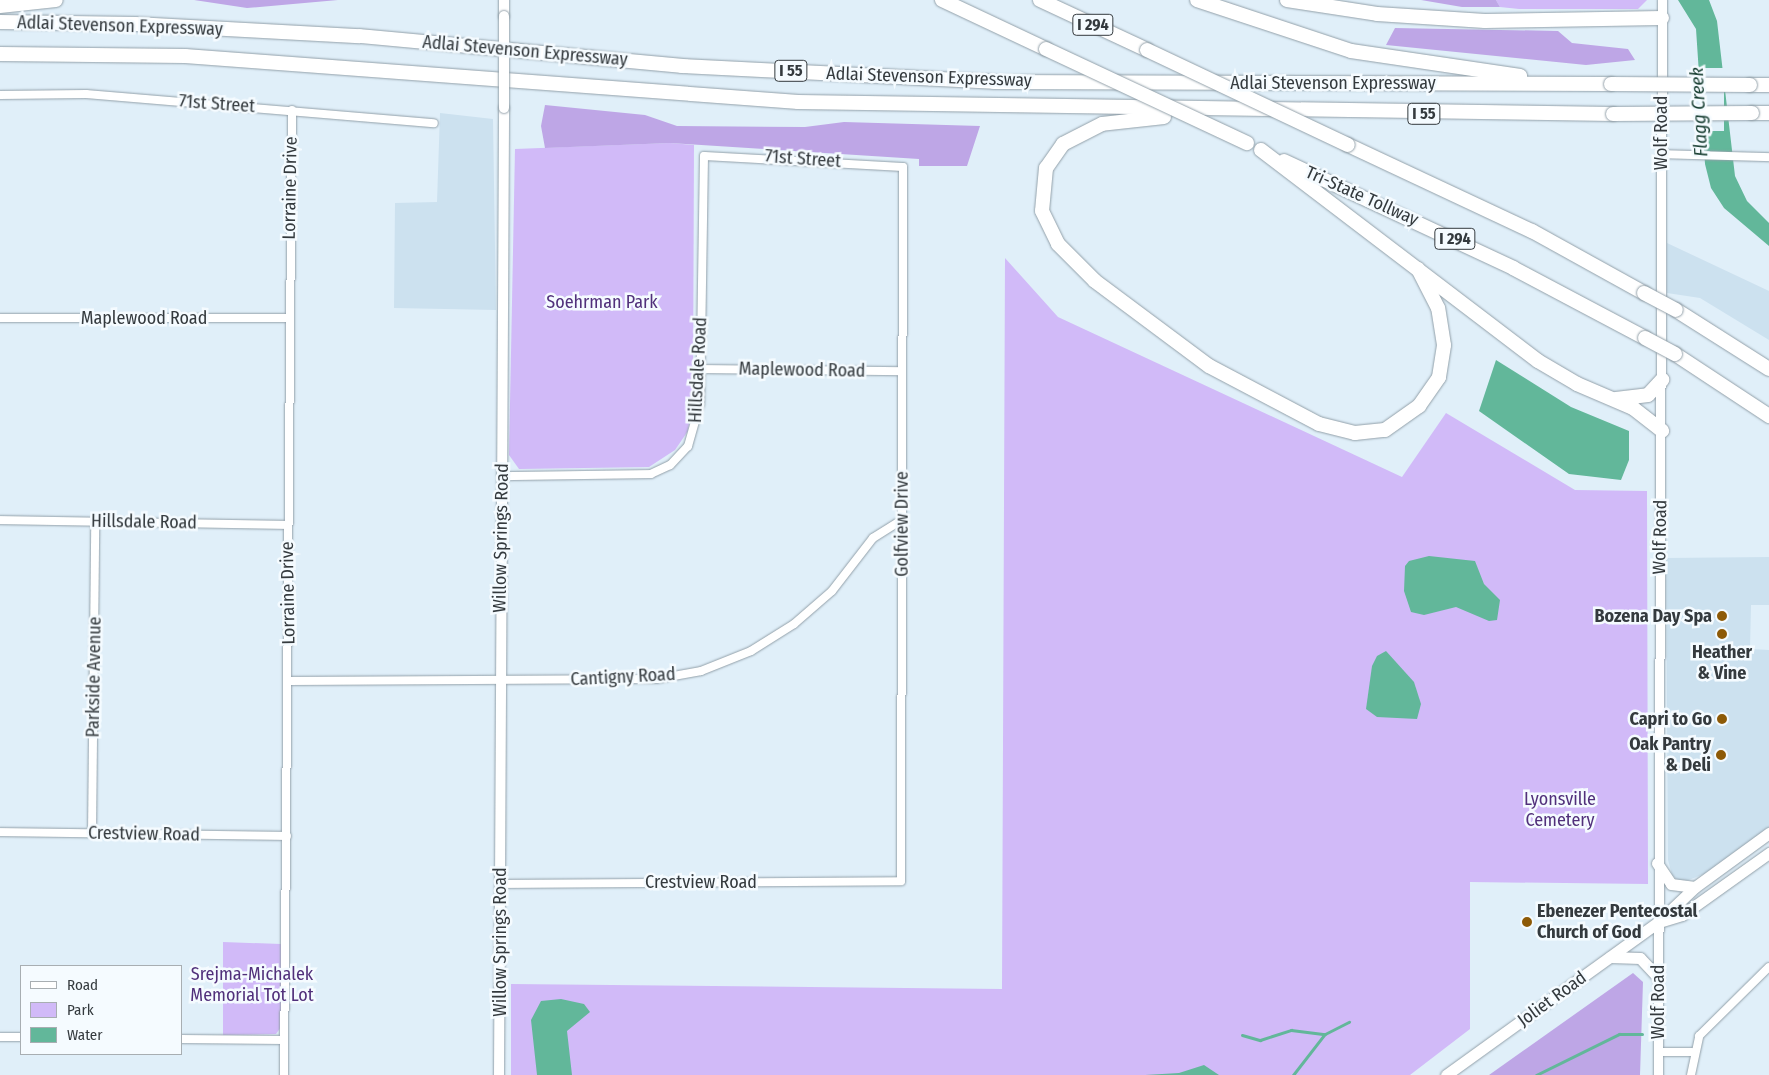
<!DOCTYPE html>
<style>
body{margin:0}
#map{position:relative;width:1769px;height:1075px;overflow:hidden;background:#e0eff9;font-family:"Fira Sans Condensed",sans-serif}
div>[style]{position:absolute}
.built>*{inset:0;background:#cce1ef}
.green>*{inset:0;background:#d1baf8}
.forest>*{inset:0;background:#bea6e6}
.water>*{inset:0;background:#62b79a}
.pier>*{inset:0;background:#e0eff9;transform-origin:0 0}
.stream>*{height:3px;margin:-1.5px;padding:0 1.5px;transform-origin:1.5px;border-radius:1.5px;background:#62b79a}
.roads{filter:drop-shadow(0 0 1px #92a0a9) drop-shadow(0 0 1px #92a0a9)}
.minor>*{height:8px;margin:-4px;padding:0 4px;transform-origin:4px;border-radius:4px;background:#fff}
.tertiary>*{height:9px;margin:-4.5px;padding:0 4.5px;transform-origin:4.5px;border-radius:4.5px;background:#fff}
.secondary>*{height:10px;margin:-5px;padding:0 5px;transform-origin:5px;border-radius:5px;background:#fff}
.primary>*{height:11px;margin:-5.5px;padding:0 5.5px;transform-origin:5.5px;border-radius:5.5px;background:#fff}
.motorway>*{height:14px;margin:-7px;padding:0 7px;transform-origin:7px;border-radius:7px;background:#fff}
.bridges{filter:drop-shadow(0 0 1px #92a0a9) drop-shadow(0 0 1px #92a0a9)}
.secondary-bridge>*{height:10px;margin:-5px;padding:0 5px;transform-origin:5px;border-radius:5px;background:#fff}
.motorway-bridge>*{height:14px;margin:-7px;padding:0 7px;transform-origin:7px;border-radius:7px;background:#fff}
.dots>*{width:14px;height:14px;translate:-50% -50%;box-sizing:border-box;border:2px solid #f5fbff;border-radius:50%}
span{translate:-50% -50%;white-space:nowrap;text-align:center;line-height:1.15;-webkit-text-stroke:5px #f5fbff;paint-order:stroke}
.shield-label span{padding:1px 4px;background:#f5fbff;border:1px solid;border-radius:4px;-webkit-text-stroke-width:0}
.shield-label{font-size:16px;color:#343a3e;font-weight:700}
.street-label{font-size:18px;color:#343a3e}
.park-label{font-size:18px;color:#51307b}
.poi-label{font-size:18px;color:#343a3e;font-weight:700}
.right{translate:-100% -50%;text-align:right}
.left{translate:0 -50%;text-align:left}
.water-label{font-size:19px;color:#153c2f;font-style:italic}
.legend{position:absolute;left:20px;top:965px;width:162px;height:90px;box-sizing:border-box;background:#f5fbff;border:1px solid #a8aeb2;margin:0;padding:6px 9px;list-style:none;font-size:15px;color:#343a3e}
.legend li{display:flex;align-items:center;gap:10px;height:25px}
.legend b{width:25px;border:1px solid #a8aeb2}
</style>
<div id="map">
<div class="built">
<div style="clip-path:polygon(440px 113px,493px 119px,496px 310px,394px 308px,395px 203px,437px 202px)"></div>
<div style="clip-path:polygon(1667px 243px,1769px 291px,1769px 340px,1700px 298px,1667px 293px)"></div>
<div style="clip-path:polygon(1769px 557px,1769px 605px,1751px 605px,1750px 649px,1769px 650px,1769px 827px,1704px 874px,1681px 883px,1672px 875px,1668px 860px,1666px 558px)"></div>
</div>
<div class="green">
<div style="clip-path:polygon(1496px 0,1647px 0,1638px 9px,1519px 9px,1500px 7px)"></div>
<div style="clip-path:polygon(670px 143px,694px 145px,693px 394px,688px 431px,675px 450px,649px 467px,519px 469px,509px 455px,515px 149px)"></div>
<div style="clip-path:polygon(1005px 258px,1058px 317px,1402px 477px,1446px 413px,1575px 490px,1647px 491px,1648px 884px,1470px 882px,1470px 1029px,1410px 1075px,511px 1075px,511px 984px,1002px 989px)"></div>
<div style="clip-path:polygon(223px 942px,281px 944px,281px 1027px,276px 1034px,223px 1035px)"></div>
</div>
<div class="forest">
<div style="clip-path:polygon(194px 0,338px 0,247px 8px)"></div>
<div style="clip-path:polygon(1421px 0,1496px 0,1500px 7px,1462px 7px)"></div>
<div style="clip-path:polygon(1395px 28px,1558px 31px,1572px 43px,1628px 49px,1635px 60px,1586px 65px,1386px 45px)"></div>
<div style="clip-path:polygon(545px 105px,645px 115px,677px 126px,805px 127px,844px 122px,980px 126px,967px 166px,919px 166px,919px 159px,670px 143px,545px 148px,541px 126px)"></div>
<div style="clip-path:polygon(1633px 973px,1643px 982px,1640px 1075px,1489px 1075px)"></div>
</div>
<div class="water">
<div style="clip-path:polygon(1678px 0,1709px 0,1717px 21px,1735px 176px,1747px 201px,1769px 223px,1769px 246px,1724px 208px,1711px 188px,1705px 164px,1696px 29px)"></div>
<div style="clip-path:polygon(1496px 360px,1571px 407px,1629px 431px,1629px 460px,1621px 480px,1569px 474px,1479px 411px)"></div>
<div style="clip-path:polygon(1429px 556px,1475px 561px,1484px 584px,1500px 600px,1497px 620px,1489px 621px,1456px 607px,1424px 615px,1411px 612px,1404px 591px,1405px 566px,1409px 561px)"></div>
<div style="clip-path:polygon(1386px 651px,1414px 682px,1421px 704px,1417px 719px,1377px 717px,1366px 709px,1372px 666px,1377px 656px)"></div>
<div style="clip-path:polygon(561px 999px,584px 1004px,590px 1012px,567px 1031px,572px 1075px,537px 1075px,531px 1020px,541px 1001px)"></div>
<div style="clip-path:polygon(1204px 1065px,1219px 1075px,1145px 1075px,1179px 1073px)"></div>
</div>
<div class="pier">
<div style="left:1696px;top:68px;width:28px;height:63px"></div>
</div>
<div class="stream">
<div style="left:1242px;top:1035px;width:19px;rotate:16deg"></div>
<div style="left:1260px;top:1040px;width:33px;rotate:-18deg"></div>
<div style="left:1291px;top:1030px;width:34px;rotate:7deg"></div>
<div style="left:1325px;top:1034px;width:27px;rotate:-27deg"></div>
<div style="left:1293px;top:1075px;width:51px;rotate:-52.2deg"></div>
<div style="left:1536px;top:1075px;width:93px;rotate:-26.3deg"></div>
<div style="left:1619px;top:1034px;width:23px"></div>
</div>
<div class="roads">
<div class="minor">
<div style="left:0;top:95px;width:86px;rotate:-0.7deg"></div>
<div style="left:86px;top:94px;width:349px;rotate:4.8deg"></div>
<div style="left:1661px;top:154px;width:108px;rotate:1.6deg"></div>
<div style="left:0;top:318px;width:287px"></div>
<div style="left:702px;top:369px;width:200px;rotate:0.6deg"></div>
<div style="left:0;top:520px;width:287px;rotate:1deg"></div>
<div style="left:289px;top:681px;width:368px;rotate:-0.3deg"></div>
<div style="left:657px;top:679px;width:45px;rotate:-10.3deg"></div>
<div style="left:701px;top:671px;width:54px;rotate:-21.8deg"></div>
<div style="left:751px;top:651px;width:51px;rotate:-32.1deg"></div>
<div style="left:794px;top:624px;width:50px;rotate:-41deg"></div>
<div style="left:832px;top:591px;width:67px;rotate:-52.3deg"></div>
<div style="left:873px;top:538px;width:34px;rotate:-32deg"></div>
<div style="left:0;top:832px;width:287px;rotate:0.8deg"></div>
<div style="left:92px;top:833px;width:311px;rotate:-89.4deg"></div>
<div style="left:500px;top:884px;width:401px;rotate:-0.4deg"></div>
<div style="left:901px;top:881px;width:714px;rotate:-89.84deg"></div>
<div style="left:903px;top:167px;width:199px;rotate:-176.8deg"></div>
<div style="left:704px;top:156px;width:248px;rotate:90.9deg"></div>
<div style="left:700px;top:404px;width:44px;rotate:105.9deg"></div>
<div style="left:688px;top:446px;width:26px;rotate:133deg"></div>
<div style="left:670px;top:465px;width:21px;rotate:155deg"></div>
<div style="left:651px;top:474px;width:150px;rotate:179.2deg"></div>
<div style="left:0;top:1037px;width:21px"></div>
<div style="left:181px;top:1039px;width:103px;rotate:0.6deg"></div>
<div style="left:1658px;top:1052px;width:34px"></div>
<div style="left:284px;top:1075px;width:965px;rotate:-89.53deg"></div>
<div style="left:1691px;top:1075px;width:40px;rotate:-78deg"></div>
<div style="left:1699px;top:1036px;width:98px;rotate:-44.6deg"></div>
</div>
<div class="tertiary">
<div style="left:1658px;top:1075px;width:1075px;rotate:-89.79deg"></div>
</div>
<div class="secondary">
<div style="left:504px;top:16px;width:16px;rotate:-90deg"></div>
<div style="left:499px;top:1075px;width:967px;rotate:-89.7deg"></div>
</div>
<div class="primary">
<div style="left:1657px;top:863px;width:25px;rotate:56deg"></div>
<div style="left:1671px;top:884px;width:24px;rotate:7deg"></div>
<div style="left:1659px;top:922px;width:24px;rotate:-17deg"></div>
<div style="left:1682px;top:915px;width:107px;rotate:-35.5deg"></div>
<div style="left:1610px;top:957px;width:30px;rotate:2deg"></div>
<div style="left:1640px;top:958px;width:26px;rotate:47deg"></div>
<div style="left:1446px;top:1075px;width:260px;rotate:-35.8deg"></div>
<div style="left:1657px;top:923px;width:52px;rotate:-43.5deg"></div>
<div style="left:1695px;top:887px;width:92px;rotate:-36.1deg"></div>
</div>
<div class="motorway">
<div style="left:942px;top:0;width:115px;rotate:25.2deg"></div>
<div style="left:1040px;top:0;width:118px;rotate:25deg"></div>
<div style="left:1197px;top:0;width:162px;rotate:18.3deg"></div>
<div style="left:1351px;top:51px;width:171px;rotate:8.4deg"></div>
<div style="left:1287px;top:0;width:91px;rotate:8.8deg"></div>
<div style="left:1377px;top:14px;width:108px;rotate:3.7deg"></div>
<div style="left:1485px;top:21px;width:177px;rotate:-1deg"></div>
<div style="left:0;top:6px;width:56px;rotate:-6.1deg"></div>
<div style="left:0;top:22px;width:135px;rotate:0.8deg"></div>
<div style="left:135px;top:24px;width:225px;rotate:3.1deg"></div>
<div style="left:360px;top:36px;width:323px;rotate:5.3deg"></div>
<div style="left:682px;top:66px;width:312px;rotate:2.9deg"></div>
<div style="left:994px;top:82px;width:617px;rotate:0.19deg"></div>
<div style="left:0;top:54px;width:185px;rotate:0.6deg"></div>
<div style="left:185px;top:56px;width:615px;rotate:4.29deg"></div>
<div style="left:798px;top:102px;width:815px;rotate:0.84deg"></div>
<div style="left:1750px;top:85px;width:19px"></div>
<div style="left:1752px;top:113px;width:17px"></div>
<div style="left:1164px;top:117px;width:62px;rotate:173.6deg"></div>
<div style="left:1102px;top:124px;width:44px;rotate:152.9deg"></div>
<div style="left:1063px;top:144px;width:29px;rotate:125deg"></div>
<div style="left:1046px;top:168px;width:43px;rotate:95.3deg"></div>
<div style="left:1042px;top:211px;width:37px;rotate:64deg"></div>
<div style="left:1058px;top:244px;width:52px;rotate:45deg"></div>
<div style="left:1095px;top:281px;width:142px;rotate:36.7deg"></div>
<div style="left:1209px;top:366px;width:124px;rotate:27.8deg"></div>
<div style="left:1319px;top:424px;width:37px;rotate:14deg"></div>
<div style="left:1355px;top:433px;width:30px;rotate:-6deg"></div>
<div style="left:1385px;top:430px;width:42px;rotate:-35.2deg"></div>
<div style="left:1419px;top:406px;width:35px;rotate:-55deg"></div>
<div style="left:1439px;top:377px;width:32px;rotate:-81deg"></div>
<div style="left:1444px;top:345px;width:37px;rotate:-99deg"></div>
<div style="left:1438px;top:308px;width:44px;rotate:-117.1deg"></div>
<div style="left:1348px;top:145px;width:203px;rotate:25.1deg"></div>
<div style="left:1532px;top:231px;width:128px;rotate:29deg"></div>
<div style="left:1261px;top:150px;width:348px;rotate:37.3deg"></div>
<div style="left:1538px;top:361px;width:45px;rotate:30.5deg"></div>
<div style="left:1577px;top:384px;width:61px;rotate:23.2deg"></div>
<div style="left:1633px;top:408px;width:37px;rotate:38deg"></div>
<div style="left:1284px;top:161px;width:253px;rotate:25deg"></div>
<div style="left:1513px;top:268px;width:149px;rotate:27.9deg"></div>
<div style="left:1676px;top:310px;width:110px;rotate:32.4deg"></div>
<div style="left:1675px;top:354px;width:113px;rotate:33.4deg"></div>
<div style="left:1616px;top:399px;width:32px;rotate:-7deg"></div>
<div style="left:1648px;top:395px;width:21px;rotate:-47deg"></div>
</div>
</div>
<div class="bridges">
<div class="secondary-bridge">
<div style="left:504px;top:108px;width:92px;rotate:-90deg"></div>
</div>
<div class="motorway-bridge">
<div style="left:1046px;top:49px;width:222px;rotate:25.1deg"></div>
<div style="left:1147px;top:50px;width:222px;rotate:25.3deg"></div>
<div style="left:1611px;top:84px;width:139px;rotate:0.4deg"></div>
<div style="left:1613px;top:114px;width:139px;rotate:-0.4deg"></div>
<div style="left:1644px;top:293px;width:36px;rotate:28deg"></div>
<div style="left:1645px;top:338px;width:34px;rotate:28deg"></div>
</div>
</div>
<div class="dots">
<div style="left:1722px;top:616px;background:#8d5a07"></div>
<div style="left:1722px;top:634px;background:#8d5a07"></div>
<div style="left:1722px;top:719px;background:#8d5a07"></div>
<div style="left:1721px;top:755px;background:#8d5a07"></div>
<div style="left:1527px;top:922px;background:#8d5a07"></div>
</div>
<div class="shield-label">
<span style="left:1093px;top:25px">I 294</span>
<span style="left:791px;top:71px">I 55</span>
<span style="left:1424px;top:114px">I 55</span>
<span style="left:1455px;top:239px">I 294</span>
</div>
<div class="street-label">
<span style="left:120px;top:26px;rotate:2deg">Adlai Stevenson Expressway</span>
<span style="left:525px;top:51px;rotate:5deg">Adlai Stevenson Expressway</span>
<span style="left:929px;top:77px;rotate:2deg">Adlai Stevenson Expressway</span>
<span style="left:1333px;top:83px">Adlai Stevenson Expressway</span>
<span style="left:217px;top:104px;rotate:4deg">71st Street</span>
<span style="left:1661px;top:133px;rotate:-90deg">Wolf Road</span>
<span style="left:803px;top:159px;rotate:4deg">71st Street</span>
<span style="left:290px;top:188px;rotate:-89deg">Lorraine Drive</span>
<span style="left:1362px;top:196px;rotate:24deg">Tri-State Tollway</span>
<span style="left:144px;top:318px">Maplewood Road</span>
<span style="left:698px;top:370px;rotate:-87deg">Hillsdale Road</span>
<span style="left:802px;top:370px;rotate:1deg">Maplewood Road</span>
<span style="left:144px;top:522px;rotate:1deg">Hillsdale Road</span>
<span style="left:902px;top:524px;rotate:-90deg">Golfview Drive</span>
<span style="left:1660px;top:537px;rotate:-89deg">Wolf Road</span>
<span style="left:501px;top:538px;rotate:-89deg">Willow Springs Road</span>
<span style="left:288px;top:593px;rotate:-91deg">Lorraine Drive</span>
<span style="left:94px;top:677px;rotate:-89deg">Parkside Avenue</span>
<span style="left:623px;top:677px;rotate:-3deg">Cantigny Road</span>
<span style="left:144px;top:834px;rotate:1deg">Crestview Road</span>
<span style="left:701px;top:882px">Crestview Road</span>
<span style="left:500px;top:942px;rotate:-90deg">Willow Springs Road</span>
<span style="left:1552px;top:999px;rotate:-36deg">Joliet Road</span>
<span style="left:1658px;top:1002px;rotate:-90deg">Wolf Road</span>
</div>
<div class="park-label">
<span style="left:602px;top:302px">Soehrman Park</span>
<span style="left:1560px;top:810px">Lyonsville<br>Cemetery</span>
<span style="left:252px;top:985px">Srejma-Michalek<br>Memorial Tot Lot</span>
</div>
<div class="poi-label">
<span class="right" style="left:1712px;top:616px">Bozena Day Spa</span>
<span style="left:1722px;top:663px">Heather<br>&amp; Vine</span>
<span class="right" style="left:1712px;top:719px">Capri to Go</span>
<span class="right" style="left:1711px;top:755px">Oak Pantry<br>&amp; Deli</span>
<span class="left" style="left:1537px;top:922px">Ebenezer Pentecostal<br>Church of God</span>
</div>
<div class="water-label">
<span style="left:1699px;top:112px;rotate:-93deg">Flagg Creek</span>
</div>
<ul class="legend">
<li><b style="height:6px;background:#fff"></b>Road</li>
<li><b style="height:14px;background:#d1baf8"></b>Park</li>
<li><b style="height:14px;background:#62b79a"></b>Water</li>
</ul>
</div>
